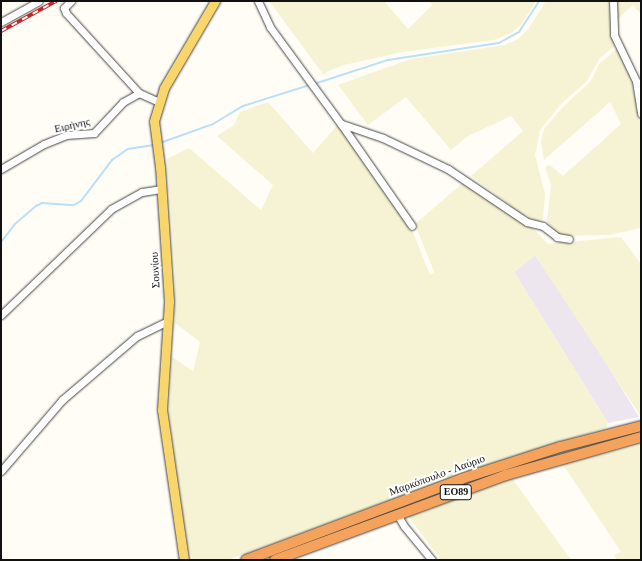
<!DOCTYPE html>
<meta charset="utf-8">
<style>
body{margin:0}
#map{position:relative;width:642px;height:561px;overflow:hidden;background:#fffdf5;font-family:"Times New Roman",serif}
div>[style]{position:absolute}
.industrial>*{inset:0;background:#eee6ef}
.farmland>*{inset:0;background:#f6f3d4}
.green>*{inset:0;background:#d5ebbd}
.stream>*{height:2px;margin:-1px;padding:0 1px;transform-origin:1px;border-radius:1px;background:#b9e0f7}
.roads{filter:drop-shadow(0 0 1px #444) drop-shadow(0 0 1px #444)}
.minor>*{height:7px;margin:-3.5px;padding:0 3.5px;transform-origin:3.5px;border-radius:3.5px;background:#fff}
.major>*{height:9px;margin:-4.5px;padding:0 4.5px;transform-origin:4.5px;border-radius:4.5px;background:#f9d66b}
.highway>*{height:10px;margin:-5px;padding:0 5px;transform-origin:5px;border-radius:5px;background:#f5a25d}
.rail>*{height:3.5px;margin-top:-1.75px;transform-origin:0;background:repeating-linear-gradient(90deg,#fff 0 6px,#c4262e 0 12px);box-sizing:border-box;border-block:1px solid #c4262e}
span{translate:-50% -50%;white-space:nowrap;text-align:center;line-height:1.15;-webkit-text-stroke:4px #fff;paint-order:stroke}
.shield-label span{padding:1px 3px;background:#fff;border:1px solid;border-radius:3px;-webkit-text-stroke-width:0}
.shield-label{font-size:10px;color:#111;font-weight:700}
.street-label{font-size:11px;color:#111}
.frame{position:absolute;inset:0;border:2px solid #111;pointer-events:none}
</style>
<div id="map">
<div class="industrial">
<div style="clip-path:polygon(535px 255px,596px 346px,639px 417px,608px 423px,514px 272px)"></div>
</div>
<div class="farmland">
<div style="clip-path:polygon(269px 1px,384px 1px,408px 29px,432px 5px,428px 1px,536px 1px,521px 25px,511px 33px,494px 40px,402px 52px,340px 66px,323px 74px)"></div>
<div style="clip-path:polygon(546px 1px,612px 1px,617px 44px,600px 58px,587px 81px,561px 104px,540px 130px,535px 155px,545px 194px,543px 220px,538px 222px,519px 212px,471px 176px,523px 131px,511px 116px,468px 136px,451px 150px,406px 97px,368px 125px,338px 85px,411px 59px,505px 45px,518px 39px,529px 28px)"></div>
<div style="clip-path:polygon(617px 1px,641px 1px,641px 14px,633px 5px,618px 19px)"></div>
<div style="clip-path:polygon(617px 49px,635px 82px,641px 120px,641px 228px,609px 235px,561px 236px,554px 232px,547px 221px,551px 185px,545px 167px,550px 165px,563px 176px,621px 124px,610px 102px,544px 160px,541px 142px,544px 129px,563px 107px,591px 81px,599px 64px)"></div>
<div style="clip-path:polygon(268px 102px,313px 153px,339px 123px,411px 227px,430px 275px,434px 272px,415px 224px,465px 181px,530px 225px,548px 244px,621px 237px,641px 264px,641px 417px,535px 255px,514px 272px,608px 423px,606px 428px,475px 469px,228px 560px,193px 560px,187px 543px,169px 414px,172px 357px,193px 371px,200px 342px,175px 323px,175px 273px,167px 159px,189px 148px,261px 210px,273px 185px,217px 136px,234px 125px,240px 112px)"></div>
<div style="clip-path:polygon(641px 445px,641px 560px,617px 560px,614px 555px,621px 552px,562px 463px)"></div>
<div style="clip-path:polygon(511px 477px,571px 560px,441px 560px,408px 516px)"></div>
</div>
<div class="green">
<div style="clip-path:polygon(641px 430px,641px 434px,482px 478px,259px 560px,481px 476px,536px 458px)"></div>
</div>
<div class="stream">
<div style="left:314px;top:84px;width:78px;rotate:-18deg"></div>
<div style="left:388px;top:60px;width:112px;rotate:-8.7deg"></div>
<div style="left:499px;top:43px;width:23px;rotate:-29deg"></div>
<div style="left:519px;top:32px;width:37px;rotate:-57deg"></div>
<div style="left:160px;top:143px;width:56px;rotate:-19.7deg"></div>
<div style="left:213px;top:124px;width:35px;rotate:-31deg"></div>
<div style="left:243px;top:106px;width:70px;rotate:-17.4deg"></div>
<div style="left:1px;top:242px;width:23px;rotate:-52deg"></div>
<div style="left:15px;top:224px;width:28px;rotate:-41deg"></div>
<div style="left:36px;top:206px;width:7px;rotate:-27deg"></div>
<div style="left:42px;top:203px;width:32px;rotate:4deg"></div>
<div style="left:74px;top:205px;width:8px;rotate:-30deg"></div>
<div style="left:81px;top:201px;width:51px;rotate:-52.9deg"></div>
<div style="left:112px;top:160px;width:19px;rotate:-35deg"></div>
<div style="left:128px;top:149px;width:26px;rotate:-9deg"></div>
</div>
<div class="roads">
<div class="minor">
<div style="left:71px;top:1px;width:10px;rotate:135deg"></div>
<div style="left:64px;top:8px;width:5px;rotate:68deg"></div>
<div style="left:66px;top:13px;width:108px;rotate:47.6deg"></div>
<div style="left:139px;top:93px;width:22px;rotate:24deg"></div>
<div style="left:258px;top:1px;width:29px;rotate:65deg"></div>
<div style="left:270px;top:27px;width:120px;rotate:53.8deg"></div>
<div style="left:341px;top:124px;width:124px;rotate:55.2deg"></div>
<div style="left:613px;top:1px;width:34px;rotate:88deg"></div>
<div style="left:614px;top:35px;width:51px;rotate:64.4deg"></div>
<div style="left:636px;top:81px;width:33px;rotate:81deg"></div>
<div style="left:1px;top:22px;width:43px;rotate:-28.9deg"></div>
<div style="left:342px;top:124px;width:43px;rotate:18.9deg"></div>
<div style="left:383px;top:138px;width:72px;rotate:25.5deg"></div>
<div style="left:448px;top:169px;width:95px;rotate:33.9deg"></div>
<div style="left:527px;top:222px;width:16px;rotate:14deg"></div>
<div style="left:543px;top:226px;width:18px;rotate:38deg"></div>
<div style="left:557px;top:237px;width:12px;rotate:9deg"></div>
<div style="left:1px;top:169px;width:50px;rotate:-30.2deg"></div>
<div style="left:44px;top:144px;width:24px;rotate:-22deg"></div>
<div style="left:66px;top:135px;width:28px;rotate:-4deg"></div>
<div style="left:94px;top:133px;width:42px;rotate:-46.9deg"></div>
<div style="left:123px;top:102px;width:18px;rotate:-29deg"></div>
<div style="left:1px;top:315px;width:153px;rotate:-43.9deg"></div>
<div style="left:111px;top:209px;width:35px;rotate:-29deg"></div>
<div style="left:142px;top:192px;width:20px;rotate:-9deg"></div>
<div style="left:1px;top:471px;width:94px;rotate:-49.3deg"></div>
<div style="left:62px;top:400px;width:99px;rotate:-40.5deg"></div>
<div style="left:137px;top:336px;width:34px;rotate:-26deg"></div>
<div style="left:397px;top:514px;width:14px;rotate:60deg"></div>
<div style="left:404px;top:526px;width:44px;rotate:50.5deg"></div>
</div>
<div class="major">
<div style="left:184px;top:560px;width:152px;rotate:-98.3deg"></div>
<div style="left:162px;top:410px;width:109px;rotate:-86.3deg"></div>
<div style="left:169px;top:301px;width:134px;rotate:-93.8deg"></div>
<div style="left:160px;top:167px;width:46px;rotate:-97.4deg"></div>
<div style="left:154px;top:121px;width:34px;rotate:-73deg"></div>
<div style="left:164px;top:88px;width:101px;rotate:-59.6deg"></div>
</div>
<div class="highway">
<div style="left:246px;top:560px;width:230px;rotate:-20.6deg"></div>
<div style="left:461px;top:479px;width:104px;rotate:-17.9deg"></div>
<div style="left:560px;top:447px;width:84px;rotate:-14.5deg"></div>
<div style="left:275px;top:560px;width:246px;rotate:-20.2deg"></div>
<div style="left:506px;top:475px;width:140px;rotate:-15.7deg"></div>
</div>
</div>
<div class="rail">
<div style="left:1px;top:31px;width:63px;rotate:-28.6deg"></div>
</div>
<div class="shield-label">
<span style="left:456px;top:492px">ΕΟ89</span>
</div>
<div class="street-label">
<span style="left:72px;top:125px;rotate:-13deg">Ειρήνης</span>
<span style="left:155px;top:270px;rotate:-93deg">Σουνίου</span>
<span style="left:437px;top:475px;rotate:-20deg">Μαρκόπουλο - Λαύριο</span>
</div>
<div class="frame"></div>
</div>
